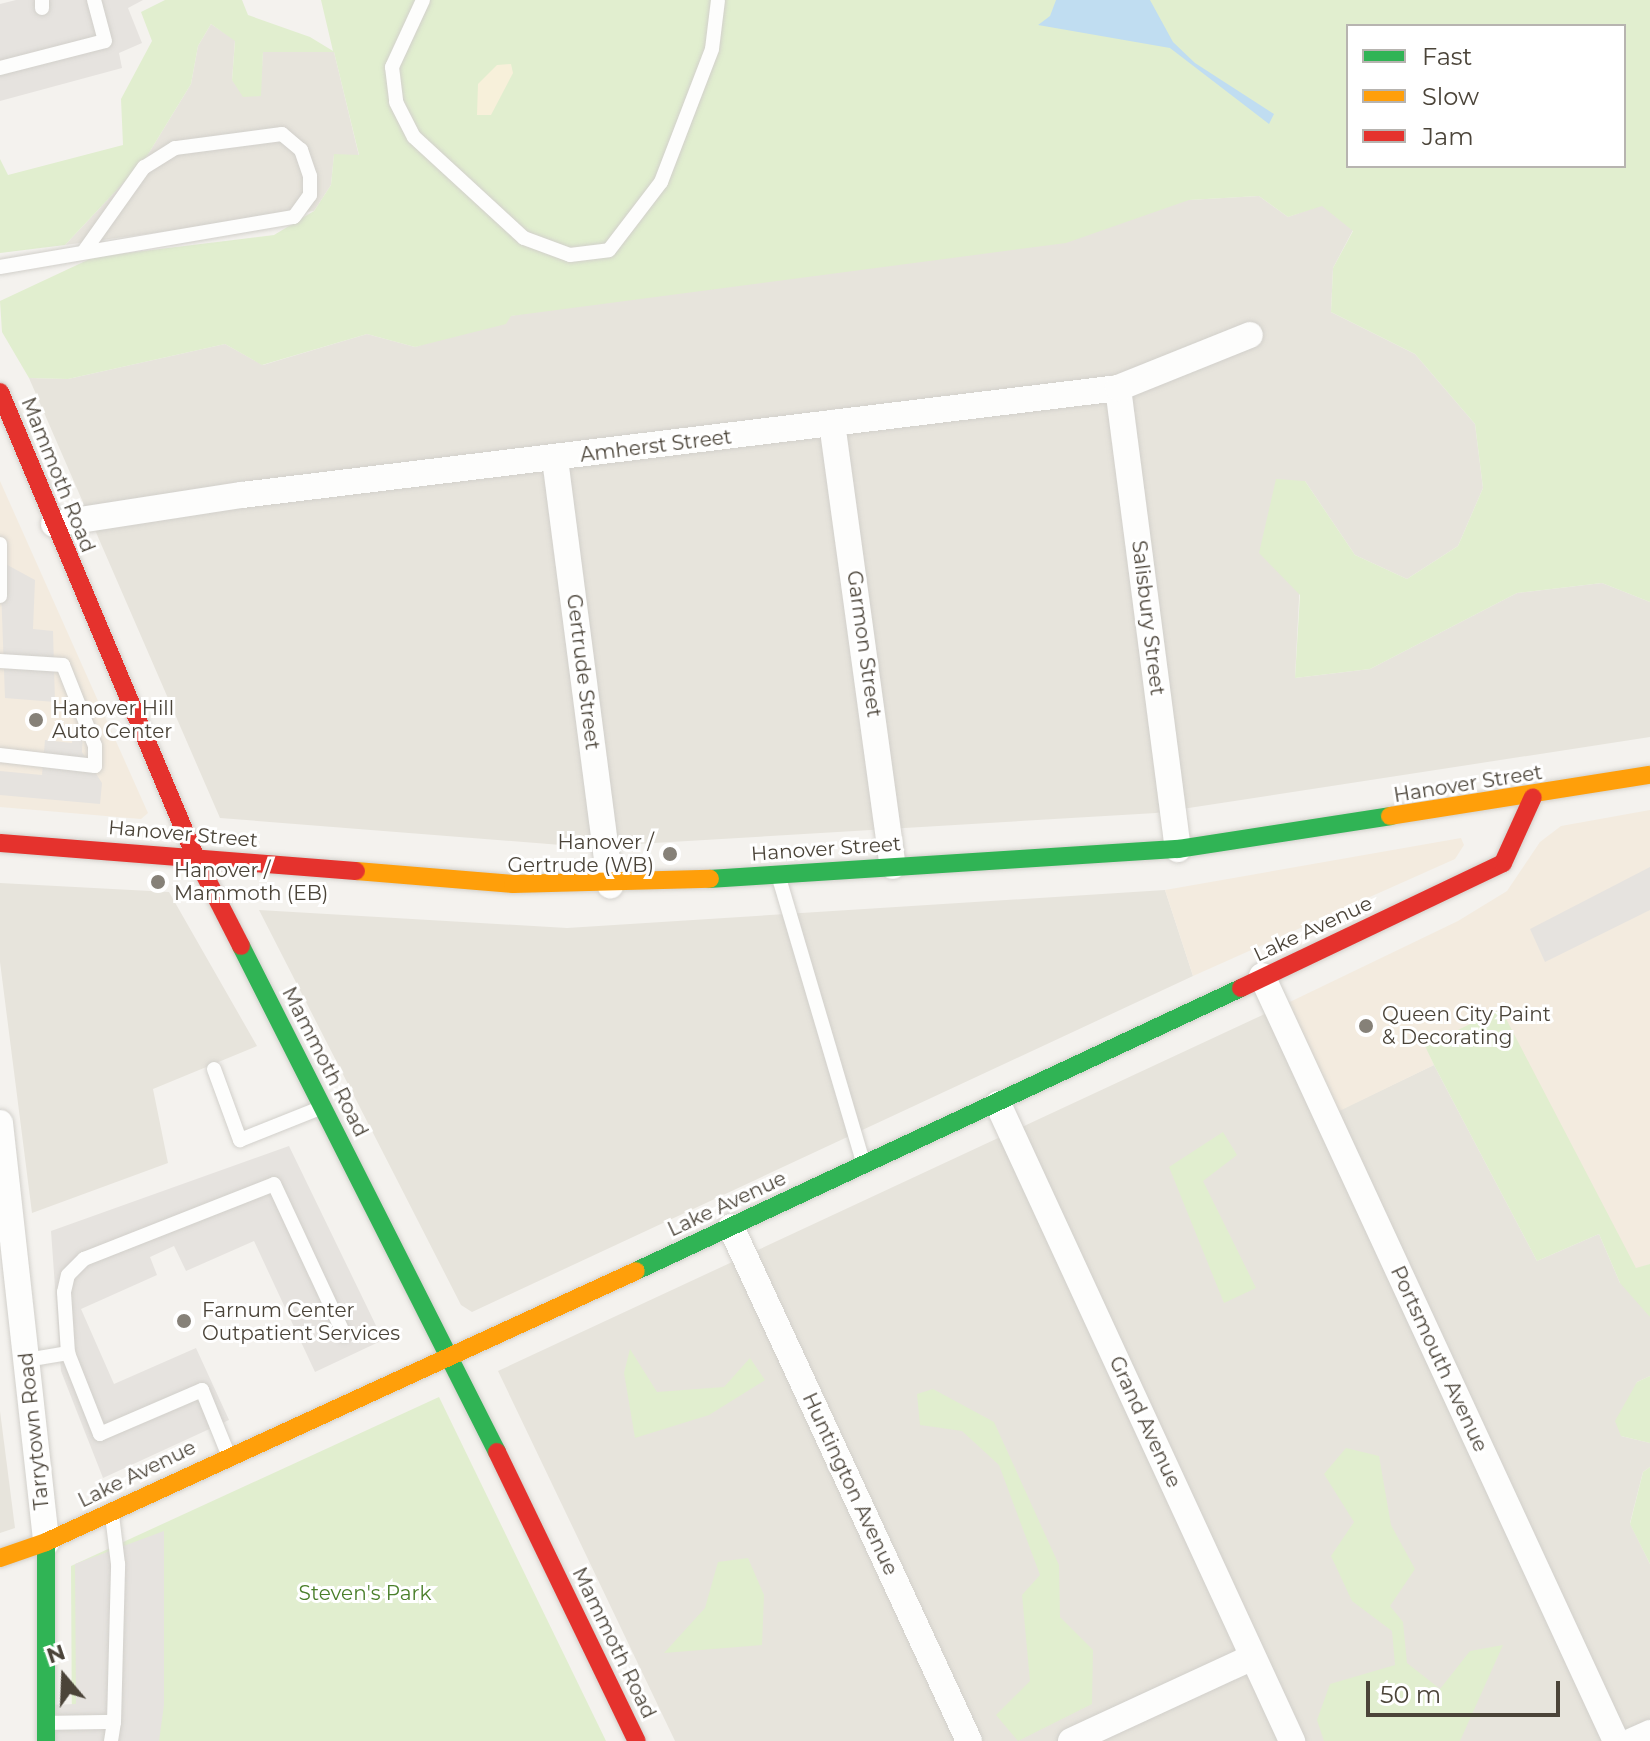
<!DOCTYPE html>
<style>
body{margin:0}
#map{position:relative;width:1650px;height:1741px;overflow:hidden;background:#f4f2ee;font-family:Montserrat,sans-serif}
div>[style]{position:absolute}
.residential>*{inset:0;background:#e7e4dc}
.commercial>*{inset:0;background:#f3ebdf}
.green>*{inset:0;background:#e1eecf}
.sand>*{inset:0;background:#f7f0da}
.parking>*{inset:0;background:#e6e3df}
.water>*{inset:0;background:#c0ddf1}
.roads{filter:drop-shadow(0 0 2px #d2d0cb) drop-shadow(0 0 2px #d2d0cb)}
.lane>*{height:14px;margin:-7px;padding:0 7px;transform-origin:7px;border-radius:7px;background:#fdfdfc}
.street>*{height:26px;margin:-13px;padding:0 13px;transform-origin:13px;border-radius:13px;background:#fdfdfc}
.fast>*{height:18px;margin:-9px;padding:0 9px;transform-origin:9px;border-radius:9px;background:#30b455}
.slow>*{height:18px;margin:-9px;padding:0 9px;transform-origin:9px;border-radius:9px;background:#ff9f0a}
.jam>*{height:18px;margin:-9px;padding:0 9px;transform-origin:9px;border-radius:9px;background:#e5322d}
.dots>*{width:22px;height:22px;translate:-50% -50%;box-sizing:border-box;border:4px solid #fff;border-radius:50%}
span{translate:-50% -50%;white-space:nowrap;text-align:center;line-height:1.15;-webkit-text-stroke:6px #fff;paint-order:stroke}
.street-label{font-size:20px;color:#4b4439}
.poi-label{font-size:20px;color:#4b4439}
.left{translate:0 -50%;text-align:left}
.right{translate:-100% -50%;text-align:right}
.park-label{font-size:20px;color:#4a7f2a}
.legend{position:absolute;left:1346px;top:24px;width:280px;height:144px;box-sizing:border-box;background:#fff;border:2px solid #b7b4b0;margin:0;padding:10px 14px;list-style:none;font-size:24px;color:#4b4439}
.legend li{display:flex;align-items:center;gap:16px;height:40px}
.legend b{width:40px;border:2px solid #b7b4b0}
.north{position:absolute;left:24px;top:1637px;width:80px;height:80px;-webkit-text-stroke:6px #fff;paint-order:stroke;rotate:341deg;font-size:22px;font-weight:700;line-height:32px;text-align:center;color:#4b4439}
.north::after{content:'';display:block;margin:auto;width:28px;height:36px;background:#4b4439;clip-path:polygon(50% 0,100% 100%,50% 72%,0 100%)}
.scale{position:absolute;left:1366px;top:1681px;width:194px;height:36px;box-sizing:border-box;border:4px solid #4b4439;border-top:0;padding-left:10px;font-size:24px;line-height:28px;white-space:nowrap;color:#4b4439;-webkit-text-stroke:6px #fff;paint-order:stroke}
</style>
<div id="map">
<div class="residential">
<div style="clip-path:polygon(211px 24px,235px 40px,232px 80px,260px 96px,263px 52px,334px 52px,359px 156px,334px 155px,331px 185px,314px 211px,65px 245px,144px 161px,191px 84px,198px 46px)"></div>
<div style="clip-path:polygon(1259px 196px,1288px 217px,1322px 205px,1353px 230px,1333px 268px,1331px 312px,1415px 354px,1475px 424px,1483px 488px,1458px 546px,1407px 579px,1355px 555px,1305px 481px,1295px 678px,1370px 669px,1517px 593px,1602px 583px,1650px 602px,1650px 737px,1156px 813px,586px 847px,220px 818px,29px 378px,68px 379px,225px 344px,263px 365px,367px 334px,415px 347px,510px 316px,1188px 200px)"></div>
<div style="clip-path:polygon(0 883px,169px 892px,257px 1046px,153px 1089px,168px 1163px,32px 1213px,0 962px)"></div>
<div style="clip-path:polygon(1165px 890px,1193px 976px,472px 1312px,461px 1305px,259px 910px,567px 928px)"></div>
<div style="clip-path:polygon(1269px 1012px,1321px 1119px,1434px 1065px,1537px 1261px,1599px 1234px,1620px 1283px,1650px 1288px,1650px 1376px,1637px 1382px,1621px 1436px,1650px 1443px,1650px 1467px,1643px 1472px,1630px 1523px,1650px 1564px,1650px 1741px,675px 1741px,498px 1371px)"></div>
<div style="clip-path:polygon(0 1411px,15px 1528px,0 1533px)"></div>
</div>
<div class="commercial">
<div style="clip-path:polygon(0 481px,148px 813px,141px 819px,0 807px)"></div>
<div style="clip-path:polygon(1650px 810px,1650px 1264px,1637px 1269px,1425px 1045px,1434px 1065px,1321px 1120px,1269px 1012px,1458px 921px,1507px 891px,1540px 842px,1561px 826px)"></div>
<div style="clip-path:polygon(1461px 838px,1464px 845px,1455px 859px,1193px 976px,1165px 890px)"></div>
</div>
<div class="green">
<div style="clip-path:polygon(evenodd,165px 0,242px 0,248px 15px,310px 37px,333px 51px,321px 0,1650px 0,1650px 602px,1602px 583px,1517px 593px,1370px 669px,1295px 678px,1300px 595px,1259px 553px,1276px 479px,1305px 481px,1355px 555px,1407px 579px,1458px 546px,1483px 488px,1475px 424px,1415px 354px,1331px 312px,1333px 268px,1353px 231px,1322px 206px,1288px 217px,1259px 196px,1189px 200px,1066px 243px,511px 316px,506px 324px,415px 347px,367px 334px,262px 365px,225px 344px,68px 379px,29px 378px,2px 332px,0 301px,94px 257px,274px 235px,314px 211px,331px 185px,334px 154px,359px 155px,334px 52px,263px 52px,261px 96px,243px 97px,232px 80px,235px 41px,211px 24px,198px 46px,191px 84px,144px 161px,65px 245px,0 253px,0 159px,8px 175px,123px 145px,121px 99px,152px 41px,141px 12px,165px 0,1348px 26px,1624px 26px,1624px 166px,1348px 166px,1348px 26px)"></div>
<div style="clip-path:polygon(1501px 1009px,1636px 1268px,1650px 1264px,1650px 1317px,1620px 1283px,1599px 1234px,1537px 1261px,1434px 1065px,1425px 1046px)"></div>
<div style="clip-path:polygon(1223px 1132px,1237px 1155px,1203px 1181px,1256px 1288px,1224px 1303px,1169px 1167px)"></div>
<div style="clip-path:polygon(630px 1349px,657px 1392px,724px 1387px,750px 1358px,765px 1380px,709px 1415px,635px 1438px,624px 1373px)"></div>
<div style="clip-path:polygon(1650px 1376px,1650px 1443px,1621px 1436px,1615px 1421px,1637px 1382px)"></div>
<div style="clip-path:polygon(933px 1389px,994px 1422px,1059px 1565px,1060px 1617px,1093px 1650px,1092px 1704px,1018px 1741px,996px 1715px,1030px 1681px,1022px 1595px,1040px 1575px,999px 1465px,962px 1431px,920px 1425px,917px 1394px)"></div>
<div style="clip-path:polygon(439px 1397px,606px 1741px,72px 1741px,71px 1566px)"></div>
<div style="clip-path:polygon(1346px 1448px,1379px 1456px,1391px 1525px,1415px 1569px,1390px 1606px,1403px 1622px,1407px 1663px,1440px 1689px,1470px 1651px,1503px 1645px,1460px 1741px,1324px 1741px,1317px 1720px,1330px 1684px,1395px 1665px,1392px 1631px,1352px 1601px,1331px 1556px,1354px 1522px,1324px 1474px)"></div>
<div style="clip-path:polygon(1650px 1467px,1650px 1564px,1630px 1524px,1643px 1472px)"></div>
<div style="clip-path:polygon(748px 1558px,764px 1595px,762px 1645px,664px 1653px,705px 1608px,718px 1562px)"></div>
</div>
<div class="sand">
<div style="clip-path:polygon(511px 64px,513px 73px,491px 115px,477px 115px,478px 84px,497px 65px)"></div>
</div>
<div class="parking">
<div style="clip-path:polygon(16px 0,143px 0,128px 8px,142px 43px,119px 53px,122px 68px,0 101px,0 4px)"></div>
<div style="clip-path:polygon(0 561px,35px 580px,33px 629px,53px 631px,55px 702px,5px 698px)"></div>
<div style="clip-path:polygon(73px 730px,83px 731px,82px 752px,102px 783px,100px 804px,0 795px,0 771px,42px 775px,45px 740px,72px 743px)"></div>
<div style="clip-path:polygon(1650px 867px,1650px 910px,1545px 962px,1530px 929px)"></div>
<div style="clip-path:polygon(289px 1146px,383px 1340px,315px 1372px,254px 1241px,186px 1271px,174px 1246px,150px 1257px,157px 1275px,81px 1309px,114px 1384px,196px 1348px,229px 1420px,103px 1478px,61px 1371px,51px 1231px)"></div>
<div style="clip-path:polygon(164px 1531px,164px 1705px,159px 1741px,46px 1741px,46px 1705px,76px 1704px,75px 1564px)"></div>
</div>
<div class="water">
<div style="clip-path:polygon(1056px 0,1150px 0,1173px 42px,1195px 63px,1274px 114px,1269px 124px,1170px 48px,1038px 25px,1050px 16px)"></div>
</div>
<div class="roads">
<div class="lane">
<div style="left:42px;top:0;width:8px;rotate:90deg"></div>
<div style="left:423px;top:0;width:74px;rotate:114.8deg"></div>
<div style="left:392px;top:67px;width:35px;rotate:83deg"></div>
<div style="left:396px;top:102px;width:39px;rotate:63deg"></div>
<div style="left:414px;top:137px;width:149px;rotate:42.6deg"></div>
<div style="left:524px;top:238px;width:49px;rotate:20.3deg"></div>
<div style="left:570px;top:255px;width:39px;rotate:-7deg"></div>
<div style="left:609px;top:250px;width:86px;rotate:-52.6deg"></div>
<div style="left:661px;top:182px;width:142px;rotate:-69deg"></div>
<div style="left:712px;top:49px;width:49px;rotate:-83deg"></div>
<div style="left:0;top:68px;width:108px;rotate:-14.4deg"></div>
<div style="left:105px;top:41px;width:42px;rotate:-105deg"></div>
<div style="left:0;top:267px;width:298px;rotate:-9.7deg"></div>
<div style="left:294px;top:217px;width:27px;rotate:-54deg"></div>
<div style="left:310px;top:195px;width:19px;rotate:-90deg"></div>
<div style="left:310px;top:176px;width:28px;rotate:-109deg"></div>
<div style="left:301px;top:150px;width:25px;rotate:-140deg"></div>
<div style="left:282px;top:134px;width:108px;rotate:172.5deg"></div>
<div style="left:175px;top:148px;width:36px;rotate:148deg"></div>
<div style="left:144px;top:167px;width:102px;rotate:125.4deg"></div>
<div style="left:0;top:544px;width:52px;rotate:90deg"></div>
<div style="left:0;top:661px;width:63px;rotate:3.6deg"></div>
<div style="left:63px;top:665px;width:87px;rotate:68.4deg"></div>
<div style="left:95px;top:746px;width:20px;rotate:90deg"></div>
<div style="left:95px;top:766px;width:96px;rotate:-173.4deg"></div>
<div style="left:779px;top:878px;width:299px;rotate:73.5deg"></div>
<div style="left:214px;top:1069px;width:76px;rotate:69.9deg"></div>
<div style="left:240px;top:1140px;width:89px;rotate:-21.7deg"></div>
<div style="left:27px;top:1360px;width:42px;rotate:-9.7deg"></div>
<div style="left:228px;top:1454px;width:69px;rotate:-112.1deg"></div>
<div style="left:202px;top:1390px;width:111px;rotate:156.7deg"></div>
<div style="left:100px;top:1434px;width:87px;rotate:-111.6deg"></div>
<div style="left:68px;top:1353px;width:61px;rotate:-93.8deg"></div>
<div style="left:64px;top:1292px;width:17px;rotate:-77deg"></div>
<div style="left:68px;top:1275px;width:23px;rotate:-45deg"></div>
<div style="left:84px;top:1259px;width:204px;rotate:-21.5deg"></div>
<div style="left:274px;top:1184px;width:166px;rotate:65deg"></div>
<div style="left:47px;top:1723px;width:67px;rotate:-0.9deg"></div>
<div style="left:114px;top:1722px;width:158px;rotate:-88.5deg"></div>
<div style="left:118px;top:1564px;width:49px;rotate:-97deg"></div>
<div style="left:111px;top:1741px;width:19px;rotate:-81deg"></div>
</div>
<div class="street">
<div style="left:1118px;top:388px;width:465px;rotate:82.6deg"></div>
<div style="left:832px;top:423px;width:447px;rotate:82.2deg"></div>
<div style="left:555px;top:459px;width:430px;rotate:82.6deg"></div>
<div style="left:54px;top:524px;width:190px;rotate:-8.8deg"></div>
<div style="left:242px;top:495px;width:883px;rotate:-6.96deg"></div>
<div style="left:1118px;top:388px;width:142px;rotate:-21.9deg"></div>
<div style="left:1262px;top:976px;width:843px;rotate:65.17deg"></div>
<div style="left:998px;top:1104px;width:702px;rotate:65.22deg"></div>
<div style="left:0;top:1123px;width:422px;rotate:83.7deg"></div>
<div style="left:731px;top:1227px;width:566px;rotate:65.15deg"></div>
<div style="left:1071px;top:1741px;width:200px;rotate:-24.8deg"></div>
<div style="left:1632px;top:1741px;width:20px;rotate:-24deg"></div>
</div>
<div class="fast">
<div style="left:710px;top:879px;width:469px;rotate:-3.7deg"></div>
<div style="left:1178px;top:849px;width:215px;rotate:-8.8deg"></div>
<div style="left:241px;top:946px;width:567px;rotate:63.16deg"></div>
<div style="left:636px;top:1271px;width:668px;rotate:-25.07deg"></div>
<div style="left:46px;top:1542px;width:199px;rotate:90deg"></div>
</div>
<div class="slow">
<div style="left:1390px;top:816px;width:263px;rotate:-9deg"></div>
<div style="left:356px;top:871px;width:158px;rotate:4.7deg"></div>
<div style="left:513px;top:884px;width:197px;rotate:-1.5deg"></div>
<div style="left:0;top:1558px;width:49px;rotate:-19.2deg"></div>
<div style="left:46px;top:1542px;width:649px;rotate:-24.67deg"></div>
</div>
<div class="jam">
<div style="left:0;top:392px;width:503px;rotate:67.2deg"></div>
<div style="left:195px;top:856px;width:101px;rotate:62.9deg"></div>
<div style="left:0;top:843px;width:357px;rotate:4.5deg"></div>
<div style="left:1241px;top:988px;width:290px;rotate:-25.5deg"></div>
<div style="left:1503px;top:863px;width:72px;rotate:-65.6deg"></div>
<div style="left:497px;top:1452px;width:321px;rotate:64.2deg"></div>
</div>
</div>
<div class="dots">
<div style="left:36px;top:720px;background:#868178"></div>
<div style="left:670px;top:854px;background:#868178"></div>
<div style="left:158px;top:882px;background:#868178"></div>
<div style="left:1366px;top:1026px;background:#868178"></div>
<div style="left:184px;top:1321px;background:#868178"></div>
</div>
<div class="street-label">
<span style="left:656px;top:446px;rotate:-7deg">Amherst Street</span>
<span style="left:58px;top:475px;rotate:68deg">Mammoth Road</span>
<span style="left:1148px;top:618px;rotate:83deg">Salisbury Street</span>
<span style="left:864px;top:644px;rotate:82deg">Garmon Street</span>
<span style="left:583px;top:672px;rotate:83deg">Gertrude Street</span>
<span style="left:1468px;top:784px;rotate:-9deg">Hanover Street</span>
<span style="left:183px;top:834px;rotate:5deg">Hanover Street</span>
<span style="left:826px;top:849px;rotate:-4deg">Hanover Street</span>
<span style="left:1313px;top:929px;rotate:-25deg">Lake Avenue</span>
<span style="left:325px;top:1062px;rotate:63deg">Mammoth Road</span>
<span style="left:727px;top:1204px;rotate:-25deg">Lake Avenue</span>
<span style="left:1439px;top:1359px;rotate:65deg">Portsmouth Avenue</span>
<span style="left:1145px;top:1422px;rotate:65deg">Grand Avenue</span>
<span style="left:34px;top:1431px;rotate:-96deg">Tarrytown Road</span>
<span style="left:137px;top:1474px;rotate:-26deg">Lake Avenue</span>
<span style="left:850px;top:1484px;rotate:65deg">Huntington Avenue</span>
<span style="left:614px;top:1643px;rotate:64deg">Mammoth Road</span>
</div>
<div class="poi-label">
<span class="left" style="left:52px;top:720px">Hanover Hill<br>Auto Center</span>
<span class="right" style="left:654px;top:854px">Hanover /<br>Gertrude (WB)</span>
<span class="left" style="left:174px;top:882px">Hanover /<br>Mammoth (EB)</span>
<span class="left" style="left:1382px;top:1026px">Queen City Paint<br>&amp; Decorating</span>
<span class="left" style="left:202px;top:1322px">Farnum Center<br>Outpatient Services</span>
</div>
<div class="park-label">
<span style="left:365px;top:1593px">Steven's Park</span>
</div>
<ul class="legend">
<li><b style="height:10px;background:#30b455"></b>Fast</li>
<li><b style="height:10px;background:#ff9f0a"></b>Slow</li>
<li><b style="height:10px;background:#e5322d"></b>Jam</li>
</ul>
<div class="north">N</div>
<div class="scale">50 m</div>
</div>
